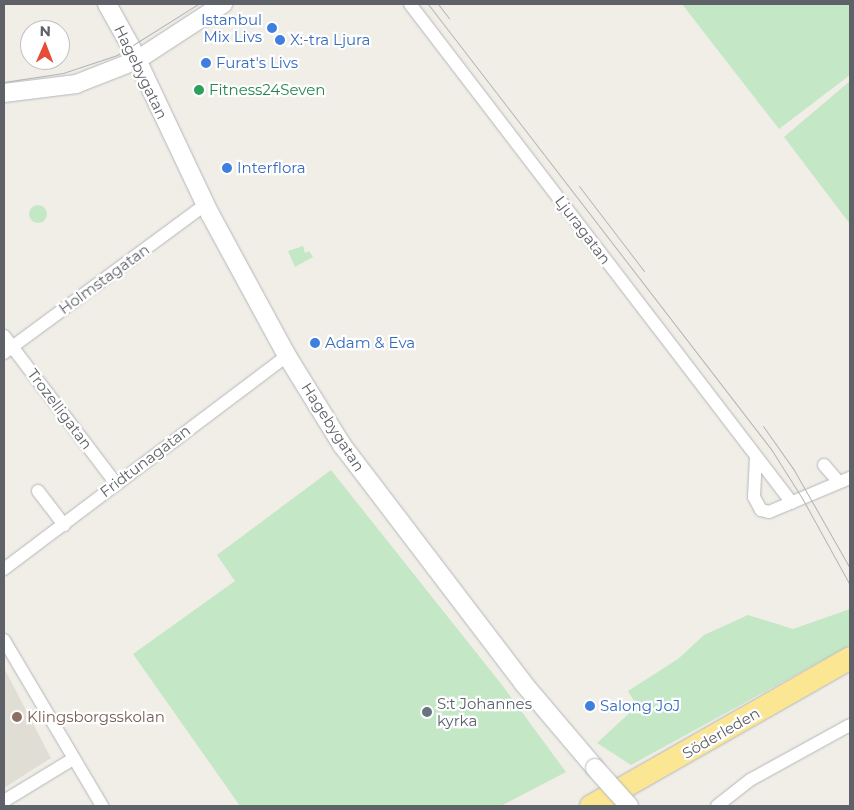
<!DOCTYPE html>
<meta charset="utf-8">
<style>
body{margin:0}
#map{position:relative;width:854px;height:810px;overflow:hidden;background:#f0eee7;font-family:Montserrat,sans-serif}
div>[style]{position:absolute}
.education>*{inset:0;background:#e0ddd5}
.green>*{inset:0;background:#c4e7c6}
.round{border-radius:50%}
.roads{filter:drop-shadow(0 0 1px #b4b6bb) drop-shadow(0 0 1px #b4b6bb)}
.street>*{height:12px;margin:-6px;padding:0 6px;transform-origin:6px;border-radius:6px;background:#fff}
.secondary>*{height:18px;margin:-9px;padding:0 9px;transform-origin:9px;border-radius:9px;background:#fff}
.highway>*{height:22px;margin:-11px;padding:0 11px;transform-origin:11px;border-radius:11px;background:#fbe693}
.tram>*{height:1px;margin:-0.5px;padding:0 0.5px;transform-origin:0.5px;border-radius:0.5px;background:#b5b5b7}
.bridges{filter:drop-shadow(0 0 1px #b5b8be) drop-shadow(0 0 1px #b5b8be)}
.secondary-bridge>*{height:18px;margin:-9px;padding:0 9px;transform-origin:9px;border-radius:9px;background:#fff}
.dots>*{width:14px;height:14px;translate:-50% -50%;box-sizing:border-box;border:2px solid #fff;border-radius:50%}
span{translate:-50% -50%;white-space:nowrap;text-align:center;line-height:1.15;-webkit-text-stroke:4.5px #fff;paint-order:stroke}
.shop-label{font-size:15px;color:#366cbe}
.right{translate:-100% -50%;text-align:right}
.left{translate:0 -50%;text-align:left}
.street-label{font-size:15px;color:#5e6167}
.leisure-label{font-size:15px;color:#27864d}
.worship-label{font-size:15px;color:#5b616d}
.education-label{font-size:15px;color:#785e54}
.frame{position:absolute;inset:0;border:5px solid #5e6167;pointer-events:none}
.north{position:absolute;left:20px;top:20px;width:50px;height:50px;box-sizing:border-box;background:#fff;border:1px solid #bfc0c2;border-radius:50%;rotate:1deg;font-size:14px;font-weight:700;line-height:20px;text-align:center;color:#5e6167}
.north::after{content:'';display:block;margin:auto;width:18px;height:22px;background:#e64d37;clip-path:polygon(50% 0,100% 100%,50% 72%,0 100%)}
</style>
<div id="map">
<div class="education">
<div style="clip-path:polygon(4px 668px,51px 758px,4px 788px)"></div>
</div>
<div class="green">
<div style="clip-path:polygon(682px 4px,850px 4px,850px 75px,779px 129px)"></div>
<div style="clip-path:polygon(850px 81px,850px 224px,784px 137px)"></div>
<div class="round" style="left:29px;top:205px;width:18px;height:18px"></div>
<div style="clip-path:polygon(303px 246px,305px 253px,309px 251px,313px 257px,295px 267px,288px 251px)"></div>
<div style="clip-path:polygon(331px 470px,502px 685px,566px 772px,501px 806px,240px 806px,133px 654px,235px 581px,217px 555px)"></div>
<div style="clip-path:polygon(850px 609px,850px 645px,631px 765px,597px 743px,637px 706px,628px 691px,678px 659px,704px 635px,748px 615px,793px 629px)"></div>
</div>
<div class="roads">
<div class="street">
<div style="left:410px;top:4px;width:628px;rotate:52.56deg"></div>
<div style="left:4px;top:336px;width:183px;rotate:52.8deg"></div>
<div style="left:4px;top:353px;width:250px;rotate:-36.4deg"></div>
<div style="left:756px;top:457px;width:40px;rotate:92.9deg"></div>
<div style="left:754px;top:497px;width:15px;rotate:62deg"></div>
<div style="left:761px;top:510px;width:8px;rotate:14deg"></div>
<div style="left:769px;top:512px;width:88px;rotate:-22.8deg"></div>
<div style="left:824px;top:465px;width:21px;rotate:49deg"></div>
<div style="left:38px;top:491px;width:43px;rotate:52.6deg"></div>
<div style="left:4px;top:569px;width:354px;rotate:-37deg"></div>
<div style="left:4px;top:640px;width:193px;rotate:59.4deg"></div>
<div style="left:4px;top:801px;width:81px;rotate:-31.3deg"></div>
<div style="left:717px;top:806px;width:42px;rotate:-38.2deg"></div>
<div style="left:750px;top:780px;width:114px;rotate:-28.8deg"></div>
</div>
<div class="secondary">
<div style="left:107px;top:4px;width:49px;rotate:60.8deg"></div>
<div style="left:131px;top:47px;width:185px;rotate:64.7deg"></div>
<div style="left:210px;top:214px;width:162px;rotate:61.5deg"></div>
<div style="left:287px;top:356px;width:105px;rotate:58.3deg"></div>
<div style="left:342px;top:445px;width:299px;rotate:52.7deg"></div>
<div style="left:523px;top:683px;width:111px;rotate:49.7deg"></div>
<div style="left:4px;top:93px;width:73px;rotate:-7.1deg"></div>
<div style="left:76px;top:84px;width:66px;rotate:-21.5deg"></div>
<div style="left:137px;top:60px;width:103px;rotate:-33.1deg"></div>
</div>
<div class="highway">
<div style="left:591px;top:806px;width:298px;rotate:-29.7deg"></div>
</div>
</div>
<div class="tram">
<div style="left:428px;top:4px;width:562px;rotate:52.38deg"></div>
<div style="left:771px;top:449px;width:58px;rotate:57.7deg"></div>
<div style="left:802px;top:498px;width:99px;rotate:61.1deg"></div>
<div style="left:438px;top:4px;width:18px;rotate:52deg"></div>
<div style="left:4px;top:82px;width:60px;rotate:-8.7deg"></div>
<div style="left:63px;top:73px;width:57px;rotate:-18.4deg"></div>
<div style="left:117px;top:55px;width:96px;rotate:-32.2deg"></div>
<div style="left:579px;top:186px;width:107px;rotate:52.6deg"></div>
<div style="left:763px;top:426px;width:54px;rotate:54.8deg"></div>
<div style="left:794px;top:470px;width:113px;rotate:60.3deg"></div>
</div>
<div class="bridges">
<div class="secondary-bridge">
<div style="left:595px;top:768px;width:51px;rotate:48.2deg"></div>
</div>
</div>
<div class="dots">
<div style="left:272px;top:28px;background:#3f7fe0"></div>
<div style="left:280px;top:40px;background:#3f7fe0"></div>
<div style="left:206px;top:63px;background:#3f7fe0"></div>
<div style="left:199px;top:90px;background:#2e9e5b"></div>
<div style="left:227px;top:168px;background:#3f7fe0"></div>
<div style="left:315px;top:343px;background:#3f7fe0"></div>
<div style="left:590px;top:706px;background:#3f7fe0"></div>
<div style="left:427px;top:712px;background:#6b7280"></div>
<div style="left:17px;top:717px;background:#8d6e63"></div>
</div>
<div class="shop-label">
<span class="right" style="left:262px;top:28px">Istanbul<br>Mix Livs</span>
<span class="left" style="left:290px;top:40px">X:-tra Ljura</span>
<span class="left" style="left:216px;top:63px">Furat's Livs</span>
<span class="left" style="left:237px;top:168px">Interflora</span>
<span class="left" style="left:325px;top:343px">Adam &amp; Eva</span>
<span class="left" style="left:600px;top:706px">Salong JoJ</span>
</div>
<div class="street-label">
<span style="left:141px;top:72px;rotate:64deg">Hagebygatan</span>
<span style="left:583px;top:230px;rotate:53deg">Ljuragatan</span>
<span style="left:104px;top:279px;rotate:-36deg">Holmstagatan</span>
<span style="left:60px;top:409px;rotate:53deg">Trozelligatan</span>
<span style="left:333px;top:427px;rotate:57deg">Hagebygatan</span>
<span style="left:145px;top:461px;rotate:-37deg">Fridtunagatan</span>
<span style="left:721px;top:733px;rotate:-30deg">Söderleden</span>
</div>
<div class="leisure-label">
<span class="left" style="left:209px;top:90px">Fitness24Seven</span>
</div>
<div class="worship-label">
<span class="left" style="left:437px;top:712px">S:t Johannes<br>kyrka</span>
</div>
<div class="education-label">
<span class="left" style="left:27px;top:717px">Klingsborgsskolan</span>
</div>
<div class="frame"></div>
<div class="north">N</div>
</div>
